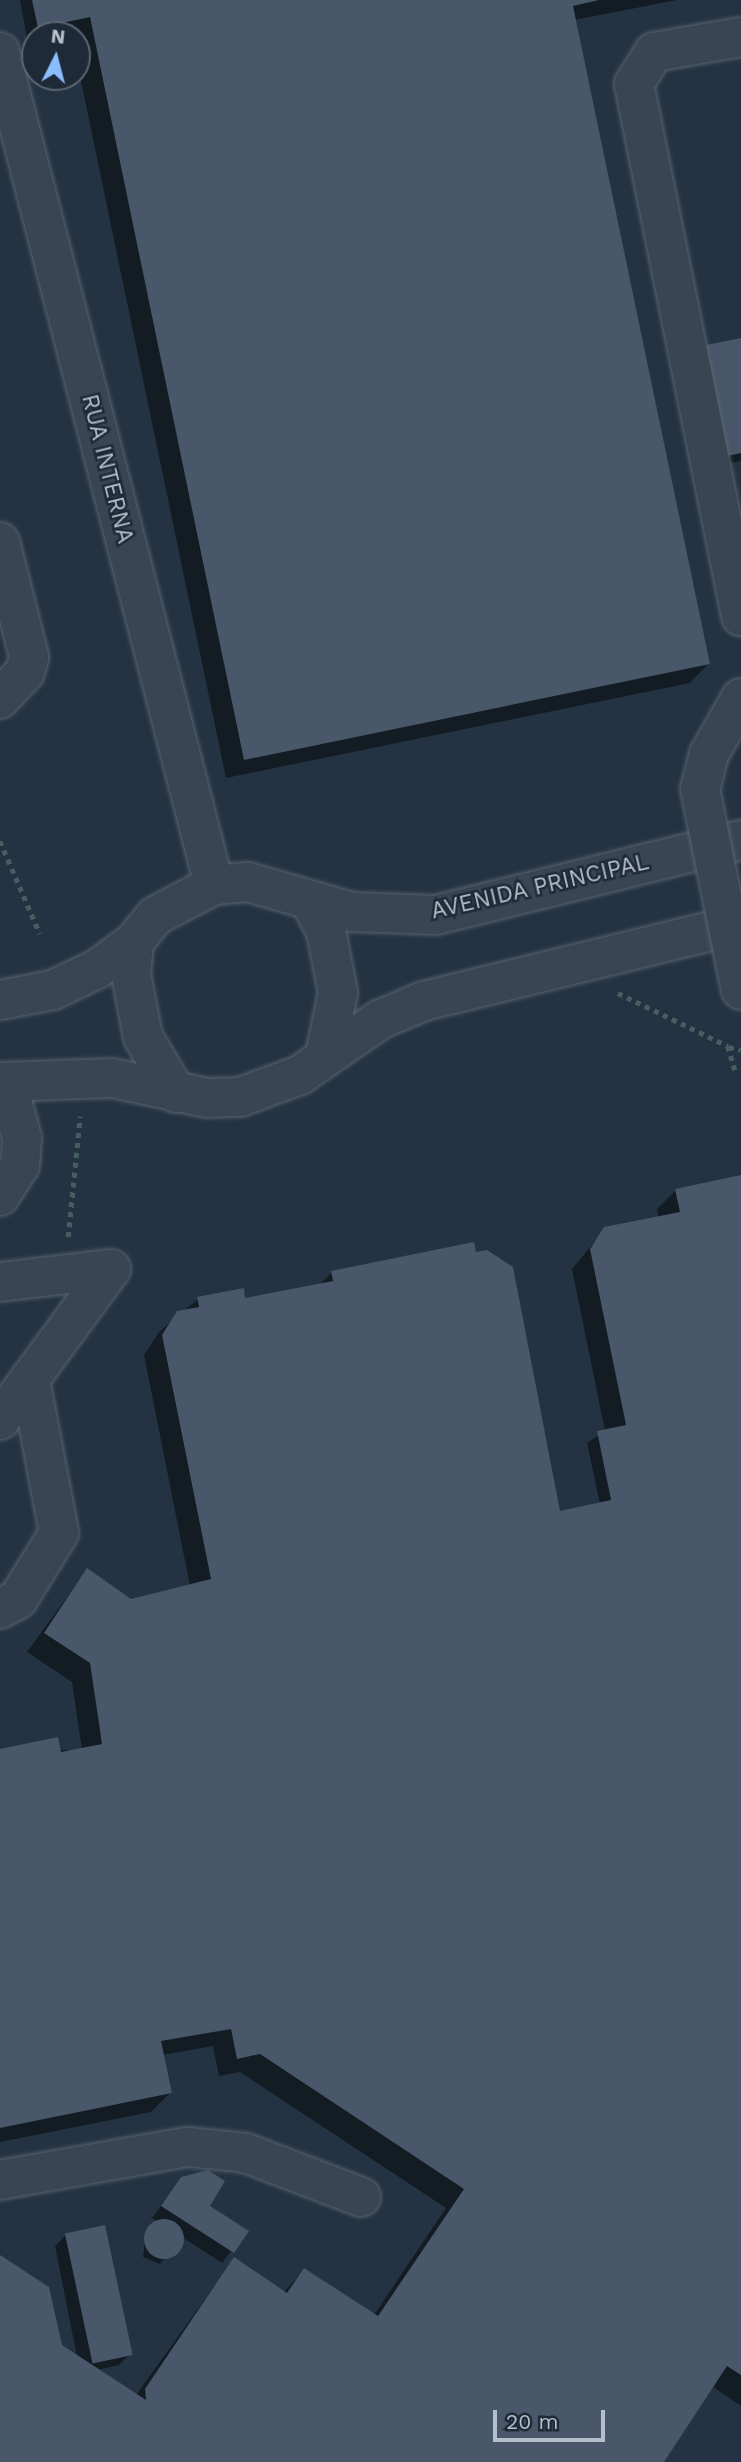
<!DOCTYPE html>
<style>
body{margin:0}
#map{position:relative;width:741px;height:2462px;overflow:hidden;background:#243343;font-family:"Work Sans",sans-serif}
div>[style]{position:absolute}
.shadow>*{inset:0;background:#0007}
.building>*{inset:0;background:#485769;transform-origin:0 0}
.round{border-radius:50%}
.path>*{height:4.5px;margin-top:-2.25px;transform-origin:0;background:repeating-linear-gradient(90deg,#455f60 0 5px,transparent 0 10px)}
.roads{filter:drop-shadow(0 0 2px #57636f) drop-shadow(0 0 2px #57636f)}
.minor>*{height:38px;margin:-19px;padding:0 19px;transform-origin:19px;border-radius:19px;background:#394552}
.bridges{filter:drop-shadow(0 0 2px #57636f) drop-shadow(0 0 2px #57636f)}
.minor-bridge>*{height:38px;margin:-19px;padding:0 19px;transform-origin:19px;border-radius:19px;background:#394552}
span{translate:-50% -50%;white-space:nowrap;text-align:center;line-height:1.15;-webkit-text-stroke:5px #1e2a37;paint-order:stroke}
.street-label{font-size:23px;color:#b6c0cc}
.north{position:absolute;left:21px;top:21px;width:70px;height:70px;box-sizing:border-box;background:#1e2a37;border:2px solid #5b6673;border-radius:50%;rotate:6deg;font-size:19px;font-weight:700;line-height:28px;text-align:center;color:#b6c0cc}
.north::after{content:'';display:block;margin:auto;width:24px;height:32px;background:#89bdfe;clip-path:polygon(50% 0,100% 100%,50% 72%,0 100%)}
.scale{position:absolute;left:493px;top:2410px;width:112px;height:32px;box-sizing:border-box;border:4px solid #b6c0cc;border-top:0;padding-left:9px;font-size:21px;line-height:24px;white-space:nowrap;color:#b6c0cc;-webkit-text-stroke:5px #1e2a37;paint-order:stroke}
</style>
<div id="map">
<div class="shadow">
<div style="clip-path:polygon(20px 0,677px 0,574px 20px,708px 664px,690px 683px,226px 778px,77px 62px,77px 35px,70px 29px,27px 38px)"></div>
<div style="clip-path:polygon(741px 340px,741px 461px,703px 468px)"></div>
<div style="clip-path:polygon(741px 1177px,741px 2406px,712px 2386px,661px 2462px,0 2462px,0 2258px,60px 2346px,77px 2357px,55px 2246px,66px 2235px,130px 2354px,119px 2365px,96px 2370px,136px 2395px,234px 2259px,283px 2293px,304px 2270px,374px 2315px,446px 2208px,240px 2072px,219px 2076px,213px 2046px,162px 2055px,170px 2093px,151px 2112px,0 2142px,0 1750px,82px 1750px,72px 1682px,27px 1652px,87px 1570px,131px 1601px,190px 1586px,144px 1355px,159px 1332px,198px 1299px,244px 1300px,319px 1285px,332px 1272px,559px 1513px,600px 1504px,587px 1443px,605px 1431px,572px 1269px,605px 1229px,659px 1218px,657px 1209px,676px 1190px)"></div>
<div style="clip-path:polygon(182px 2178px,208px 2207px,246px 2231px,222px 2263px,182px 2237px,160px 2264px,143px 2257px,146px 2231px,158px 2222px,152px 2218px)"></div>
</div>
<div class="building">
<div style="clip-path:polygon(32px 0,599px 0,573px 6px,710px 664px,244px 760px,90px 17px,38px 28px)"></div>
<div style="clip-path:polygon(741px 338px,741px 453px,713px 459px,691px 348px)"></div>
<div style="clip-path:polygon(741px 1175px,741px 2375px,727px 2366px,664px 2462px,0 2462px,0 2255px,49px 2287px,62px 2345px,146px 2400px,145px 2389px,234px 2257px,287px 2293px,304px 2268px,378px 2316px,464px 2189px,260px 2054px,237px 2059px,231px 2029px,161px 2041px,172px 2093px,0 2128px,0 1749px,58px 1737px,61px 1752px,102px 1744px,90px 1663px,44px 1633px,87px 1568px,131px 1599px,211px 1579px,162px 1335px,177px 1311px,199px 1307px,197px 1297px,244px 1288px,245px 1298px,333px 1281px,331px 1271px,474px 1242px,476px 1252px,487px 1250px,513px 1267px,560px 1511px,611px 1500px,597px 1431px,626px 1425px,590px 1249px,604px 1227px,680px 1212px,675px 1189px)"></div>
<div style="clip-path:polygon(208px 2170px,225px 2181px,210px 2206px,249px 2231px,234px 2253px,161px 2206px,181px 2177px)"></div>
<div class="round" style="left:144px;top:2219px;width:40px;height:40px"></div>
<div style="left:105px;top:2225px;width:133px;height:41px;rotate:78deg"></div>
</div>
<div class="path">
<div style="left:0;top:841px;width:101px;rotate:66.7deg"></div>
<div style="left:618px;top:993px;width:122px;rotate:25.7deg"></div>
<div style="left:728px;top:1046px;width:26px;rotate:74deg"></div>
<div style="left:729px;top:1047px;width:12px;rotate:14deg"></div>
<div style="left:68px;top:1237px;width:121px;rotate:-84.3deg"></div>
</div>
<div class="roads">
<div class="minor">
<div style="left:741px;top:37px;width:88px;rotate:170.2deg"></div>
<div style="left:654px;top:52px;width:38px;rotate:122deg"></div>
<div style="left:634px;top:84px;width:543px;rotate:78.63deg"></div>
<div style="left:0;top:52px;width:860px;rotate:75.59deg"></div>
<div style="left:0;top:542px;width:119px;rotate:75.8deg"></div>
<div style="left:29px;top:657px;width:16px;rotate:105deg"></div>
<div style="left:25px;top:672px;width:37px;rotate:133deg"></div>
<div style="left:311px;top:903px;width:32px;rotate:62deg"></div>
<div style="left:326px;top:931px;width:63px;rotate:79deg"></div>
<div style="left:338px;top:993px;width:63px;rotate:101.8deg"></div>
<div style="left:134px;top:942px;width:32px;rotate:95deg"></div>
<div style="left:131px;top:974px;width:64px;rotate:79.2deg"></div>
<div style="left:143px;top:1037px;width:65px;rotate:59.5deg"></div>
<div style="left:0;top:1000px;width:54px;rotate:-10.7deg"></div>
<div style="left:53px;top:990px;width:49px;rotate:-25.5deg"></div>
<div style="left:97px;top:969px;width:46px;rotate:-36.1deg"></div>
<div style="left:134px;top:942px;width:33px;rotate:-51deg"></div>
<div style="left:155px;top:916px;width:67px;rotate:-27.7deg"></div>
<div style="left:214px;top:885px;width:34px;rotate:-5deg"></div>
<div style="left:248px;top:882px;width:108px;rotate:16.1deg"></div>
<div style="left:352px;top:912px;width:84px;rotate:2deg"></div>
<div style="left:436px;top:915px;width:314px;rotate:-13.8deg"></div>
<div style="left:0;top:1082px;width:112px;rotate:-2deg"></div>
<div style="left:112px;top:1078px;width:98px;rotate:11.8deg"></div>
<div style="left:208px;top:1098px;width:32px;rotate:-2deg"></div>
<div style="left:240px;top:1097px;width:64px;rotate:-20.1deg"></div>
<div style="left:300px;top:1075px;width:98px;rotate:-34.7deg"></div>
<div style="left:381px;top:1019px;width:47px;rotate:-22.7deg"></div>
<div style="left:424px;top:1001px;width:326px;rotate:-13.7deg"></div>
<div style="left:0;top:1086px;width:19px;rotate:51deg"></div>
<div style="left:12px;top:1101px;width:38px;rotate:75deg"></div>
<div style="left:22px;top:1138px;width:27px;rotate:94deg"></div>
<div style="left:20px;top:1165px;width:37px;rotate:123deg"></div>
<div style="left:0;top:1282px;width:112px;rotate:-6.7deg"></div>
<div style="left:0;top:1420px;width:187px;rotate:-53.7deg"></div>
<div style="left:0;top:1609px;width:21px;rotate:-29deg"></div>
<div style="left:18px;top:1599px;width:78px;rotate:-58.2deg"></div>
<div style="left:59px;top:1533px;width:157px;rotate:-100.7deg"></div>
<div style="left:0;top:2180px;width:191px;rotate:-10deg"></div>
<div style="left:188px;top:2147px;width:58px;rotate:5.9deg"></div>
<div style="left:246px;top:2153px;width:123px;rotate:20.9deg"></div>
</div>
</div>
<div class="bridges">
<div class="minor-bridge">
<div style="left:741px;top:698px;width:64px;rotate:119.7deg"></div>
<div style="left:709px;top:754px;width:36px;rotate:104deg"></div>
<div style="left:700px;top:789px;width:205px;rotate:78.5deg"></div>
</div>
</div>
<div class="street-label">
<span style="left:107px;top:469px;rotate:76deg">RUA INTERNA</span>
<span style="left:540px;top:887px;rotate:-13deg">AVENIDA PRINCIPAL</span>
</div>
<div class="north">N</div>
<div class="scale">20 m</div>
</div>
